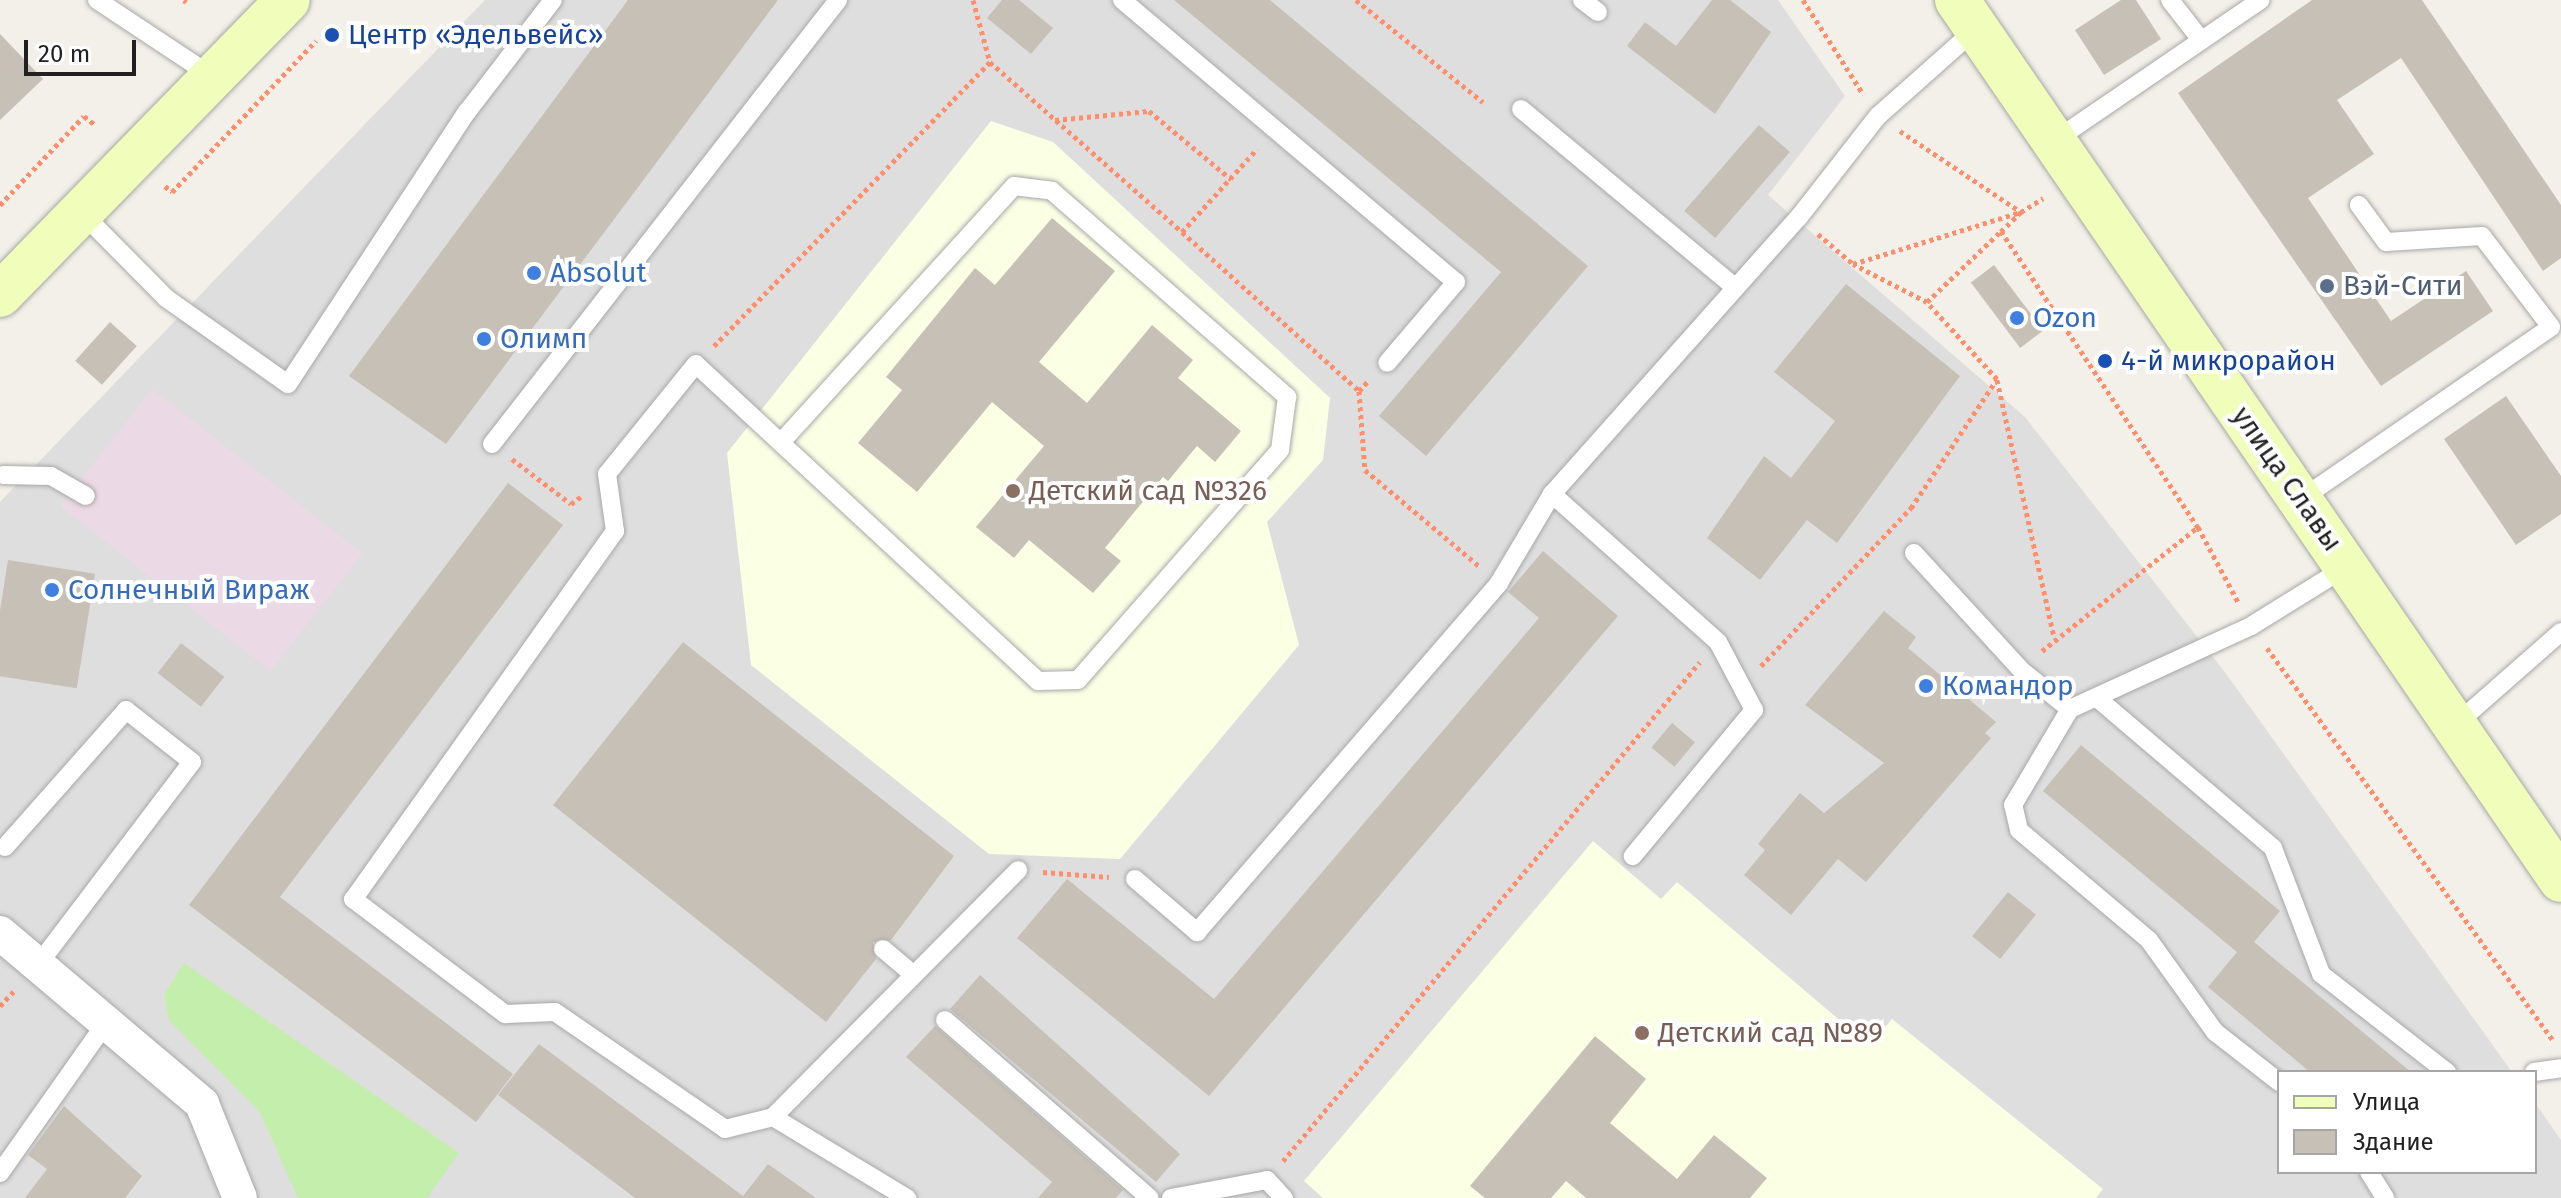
<!DOCTYPE html>
<meta charset="utf-8">
<style>
body{margin:0}
#map{position:relative;width:2561px;height:1198px;overflow:hidden;background:#f2f0e8;font-family:"Fira Sans",sans-serif}
div>[style]{position:absolute}
.residential>*{inset:0;background:#dfdede}
.industrial>*{inset:0;background:#ebd9e5;transform-origin:0 0}
.education>*{inset:0;background:#fbffe4}
.grass>*{inset:0;background:#c3eeac}
.building>*{inset:0;background:#c7c0b6;transform-origin:0 0}
.path>*{height:5px;margin-top:-2.5px;transform-origin:0;background:repeating-linear-gradient(90deg,#ff8f6c 0 4px,transparent 0 8px)}
.roads{filter:drop-shadow(0 0 2px #a8a8a8) drop-shadow(0 0 2px #a8a8a8)}
.service>*{height:18px;margin:-9px;padding:0 9px;transform-origin:9px;border-radius:9px;background:#fff}
.minor>*{height:34px;margin:-17px;padding:0 17px;transform-origin:17px;border-radius:17px;background:#fff}
.secondary>*{height:44px;margin:-22px;padding:0 22px;transform-origin:22px;border-radius:22px;background:#f0fdbb}
.dots>*{width:22px;height:22px;translate:-50% -50%;box-sizing:border-box;border:4px solid #fff;border-radius:50%}
span{translate:-50% -50%;white-space:nowrap;text-align:center;line-height:1.15;-webkit-text-stroke:8px #fff;paint-order:stroke}
.transit-label{font-size:28px;color:#164399}
.left{translate:0 -50%;text-align:left}
.shop-label{font-size:28px;color:#366cbe}
.service-label{font-size:28px;color:#4e5e75}
.street-label{font-size:28px;color:#212121}
.education-label{font-size:28px;color:#785e54}
.legend{position:absolute;left:2277px;top:1070px;width:260px;height:104px;box-sizing:border-box;background:#fff;border:2px solid #a6a6a6;margin:0;padding:10px 14px;list-style:none;font-size:24px;color:#212121}
.legend li{display:flex;align-items:center;gap:16px;height:40px}
.legend b{width:40px;border:2px solid #a6a6a6}
.scale{position:absolute;left:24px;top:40px;width:112px;height:36px;box-sizing:border-box;border:4px solid #212121;border-top:0;padding-left:10px;font-size:24px;line-height:28px;white-space:nowrap;color:#212121;-webkit-text-stroke:6px #fff;paint-order:stroke}
</style>
<div id="map">
<div class="residential">
<div style="clip-path:polygon(485px 0,1778px 0,1845px 96px,1768px 195px,2025px 417px,2227px 675px,2512px 1072px,2279px 1072px,2279px 1172px,2535px 1172px,2535px 1103px,2561px 1140px,2561px 1198px,0 1198px,0 502px)"></div>
</div>
<div class="industrial">
<div style="left:152px;top:389px;width:267px;height:149px;rotate:38deg"></div>
</div>
<div class="education">
<div style="clip-path:polygon(991px 121px,1053px 142px,1330px 398px,1323px 460px,1267px 522px,1299px 645px,1120px 859px,989px 854px,751px 665px,727px 453px)"></div>
<div style="clip-path:polygon(1593px 841px,1661px 899px,1677px 882px,1870px 1046px,1892px 1019px,2103px 1189px,2096px 1198px,1323px 1198px,1304px 1181px)"></div>
</div>
<div class="grass">
<div style="clip-path:polygon(184px 963px,459px 1153px,427px 1198px,298px 1198px,260px 1112px,169px 1020px,164px 995px)"></div>
</div>
<div class="building">
<div style="clip-path:polygon(628px 0,778px 0,446px 444px,349px 376px)"></div>
<div style="clip-path:polygon(1002px 0,1019px 0,1053px 28px,1031px 54px,987px 18px)"></div>
<div style="clip-path:polygon(1174px 0,1270px 0,1588px 266px,1426px 456px,1379px 416px,1501px 272px)"></div>
<div style="clip-path:polygon(1712px 0,1730px 0,1771px 32px,1715px 114px,1627px 46px,1645px 22px,1676px 46px)"></div>
<div style="clip-path:polygon(2121px 0,2136px 0,2161px 39px,2104px 75px,2075px 30px)"></div>
<div style="clip-path:polygon(2312px 0,2422px 0,2561px 205px,2561px 258px,2543px 271px,2401px 58px,2337px 100px,2374px 154px,2308px 198px,2391px 321px,2466px 271px,2493px 311px,2381px 386px,2178px 93px)"></div>
<div style="clip-path:polygon(0 34px,43px 79px,0 120px)"></div>
<div style="left:1759px;top:125px;width:41px;height:114px;rotate:41deg"></div>
<div style="clip-path:polygon(1052px 218px,1115px 271px,1039px 362px,1087px 403px,1152px 325px,1193px 360px,1178px 378px,1241px 431px,1215px 462px,1197px 446px,1168px 481px,1163px 477px,1105px 548px,1121px 561px,1093px 593px,1029px 540px,1014px 558px,976px 527px,1044px 446px,992px 402px,917px 492px,858px 443px,902px 390px,886px 377px,975px 268px,995px 285px)"></div>
<div style="left:1994px;top:265px;width:82px;height:29px;rotate:53deg"></div>
<div style="clip-path:polygon(1846px 284px,1960px 376px,1837px 543px,1807px 520px,1760px 580px,1707px 538px,1764px 456px,1791px 478px,1835px 421px,1774px 372px)"></div>
<div style="left:110px;top:322px;width:36px;height:52px;rotate:42deg"></div>
<div style="clip-path:polygon(2506px 396px,2561px 476px,2561px 514px,2516px 545px,2444px 439px)"></div>
<div style="clip-path:polygon(508px 483px,563px 525px,280px 897px,513px 1074px,476px 1122px,189px 905px)"></div>
<div style="clip-path:polygon(1543px 551px,1618px 616px,1209px 1096px,1017px 938px,1067px 879px,1214px 999px,1539px 618px,1508px 592px)"></div>
<div style="left:8px;top:560px;width:88px;height:116px;rotate:9deg"></div>
<div style="clip-path:polygon(1884px 611px,1916px 637px,1908px 648px,1996px 722px,1985px 733px,1991px 738px,1866px 882px,1838px 859px,1791px 915px,1744px 875px,1765px 850px,1758px 844px,1800px 793px,1824px 813px,1884px 763px,1805px 705px)"></div>
<div style="clip-path:polygon(683px 642px,954px 856px,891px 940px,873px 942px,876px 959px,826px 1022px,553px 805px)"></div>
<div style="left:181px;top:643px;width:55px;height:38px;rotate:38deg"></div>
<div style="left:1672px;top:723px;width:30px;height:32px;rotate:40deg"></div>
<div style="clip-path:polygon(2081px 745px,2280px 911px,2254px 942px,2411px 1072px,2310px 1072px,2208px 987px,2237px 952px,2043px 791px)"></div>
<div style="left:2008px;top:892px;width:36px;height:57px;rotate:39deg"></div>
<div style="clip-path:polygon(980px 975px,1180px 1154px,1156px 1182px,950px 1009px)"></div>
<div style="clip-path:polygon(935px 1026px,1123px 1190px,1116px 1198px,1038px 1198px,1052px 1182px,906px 1057px)"></div>
<div style="clip-path:polygon(1595px 1036px,1646px 1079px,1610px 1123px,1677px 1179px,1714px 1135px,1767px 1178px,1750px 1198px,1586px 1198px,1566px 1181px,1551px 1198px,1485px 1198px,1470px 1186px)"></div>
<div style="clip-path:polygon(539px 1044px,743px 1196px,768px 1164px,816px 1198px,635px 1198px,498px 1095px)"></div>
<div style="clip-path:polygon(64px 1106px,142px 1176px,125px 1198px,25px 1198px,47px 1169px,28px 1155px)"></div>
</div>
<div class="path">
<div style="left:184px;top:0;width:3px;rotate:45deg"></div>
<div style="left:973px;top:0;width:64px;rotate:74.7deg"></div>
<div style="left:1356px;top:0;width:163px;rotate:38.8deg"></div>
<div style="left:1803px;top:0;width:112px;rotate:57.4deg"></div>
<div style="left:1055px;top:120px;width:94px;rotate:-5.5deg"></div>
<div style="left:1149px;top:111px;width:107px;rotate:39.7deg"></div>
<div style="left:1900px;top:131px;width:146px;rotate:33.8deg"></div>
<div style="left:2021px;top:212px;width:28px;rotate:136deg"></div>
<div style="left:2001px;top:231px;width:356px;rotate:56.4deg"></div>
<div style="left:2198px;top:527px;width:85px;rotate:61.9deg"></div>
<div style="left:165px;top:186px;width:9px;rotate:41deg"></div>
<div style="left:172px;top:192px;width:209px;rotate:-46.4deg"></div>
<div style="left:0;top:205px;width:122px;rotate:-46.7deg"></div>
<div style="left:84px;top:116px;width:14px;rotate:39deg"></div>
<div style="left:1182px;top:232px;width:238px;rotate:41.9deg"></div>
<div style="left:1359px;top:391px;width:13px;rotate:-48deg"></div>
<div style="left:1818px;top:234px;width:46px;rotate:40.6deg"></div>
<div style="left:1927px;top:302px;width:103px;rotate:-43.8deg"></div>
<div style="left:714px;top:346px;width:396px;rotate:-45.8deg"></div>
<div style="left:990px;top:62px;width:256px;rotate:41.5deg"></div>
<div style="left:1182px;top:232px;width:112px;rotate:-47.9deg"></div>
<div style="left:1997px;top:380px;width:264px;rotate:77.5deg"></div>
<div style="left:1359px;top:391px;width:79px;rotate:85.7deg"></div>
<div style="left:1365px;top:470px;width:150px;rotate:40.1deg"></div>
<div style="left:512px;top:459px;width:74px;rotate:37.3deg"></div>
<div style="left:571px;top:504px;width:15px;rotate:-37deg"></div>
<div style="left:2267px;top:648px;width:485px;rotate:53.9deg"></div>
<div style="left:2042px;top:651px;width:199px;rotate:-38.5deg"></div>
<div style="left:1761px;top:666px;width:218px;rotate:-46.5deg"></div>
<div style="left:1911px;top:508px;width:155px;rotate:-56.3deg"></div>
<div style="left:1997px;top:379px;width:104px;rotate:-132.3deg"></div>
<div style="left:1927px;top:302px;width:83px;rotate:-152.8deg"></div>
<div style="left:1853px;top:264px;width:176px;rotate:-17.2deg"></div>
<div style="left:2021px;top:212px;width:26px;rotate:-32deg"></div>
<div style="left:1043px;top:872px;width:66px;rotate:4.3deg"></div>
<div style="left:0;top:1006px;width:22px;rotate:-47deg"></div>
<div style="left:1283px;top:1161px;width:650px;rotate:-50.12deg"></div>
</div>
<div class="roads">
<div class="service">
<div style="left:97px;top:0;width:134px;rotate:33.5deg"></div>
<div style="left:1122px;top:0;width:437px;rotate:40.2deg"></div>
<div style="left:1456px;top:282px;width:106px;rotate:130.4deg"></div>
<div style="left:1582px;top:0;width:20px;rotate:37deg"></div>
<div style="left:2170px;top:0;width:51px;rotate:52.2deg"></div>
<div style="left:1521px;top:109px;width:278px;rotate:39.8deg"></div>
<div style="left:2054px;top:141px;width:250px;rotate:-34.3deg"></div>
<div style="left:80px;top:211px;width:122px;rotate:45.3deg"></div>
<div style="left:166px;top:298px;width:149px;rotate:35.2deg"></div>
<div style="left:288px;top:384px;width:326px;rotate:-56.7deg"></div>
<div style="left:467px;top:112px;width:141px;rotate:-52.5deg"></div>
<div style="left:784px;top:439px;width:342px;rotate:-47.7deg"></div>
<div style="left:1014px;top:186px;width:38px;rotate:7deg"></div>
<div style="left:1052px;top:191px;width:313px;rotate:41.2deg"></div>
<div style="left:1287px;top:397px;width:53px;rotate:97.5deg"></div>
<div style="left:1280px;top:450px;width:306px;rotate:131.3deg"></div>
<div style="left:1078px;top:680px;width:40px;rotate:178.6deg"></div>
<div style="left:1038px;top:681px;width:466px;rotate:-137.2deg"></div>
<div style="left:696px;top:364px;width:141px;rotate:129deg"></div>
<div style="left:607px;top:474px;width:58px;rotate:82deg"></div>
<div style="left:615px;top:531px;width:452px;rotate:125.4deg"></div>
<div style="left:353px;top:899px;width:191px;rotate:37.1deg"></div>
<div style="left:505px;top:1014px;width:50px;rotate:-2.3deg"></div>
<div style="left:555px;top:1012px;width:206px;rotate:34.5deg"></div>
<div style="left:725px;top:1129px;width:49px;rotate:-14deg"></div>
<div style="left:773px;top:1117px;width:157px;rotate:31.2deg"></div>
<div style="left:492px;top:444px;width:563px;rotate:-52.07deg"></div>
<div style="left:3px;top:475px;width:48px;rotate:1.2deg"></div>
<div style="left:51px;top:476px;width:40px;rotate:29.7deg"></div>
<div style="left:1552px;top:494px;width:222px;rotate:41.7deg"></div>
<div style="left:1718px;top:642px;width:77px;rotate:62.1deg"></div>
<div style="left:1754px;top:710px;width:190px;rotate:129.7deg"></div>
<div style="left:2301px;top:499px;width:303px;rotate:-34.5deg"></div>
<div style="left:2551px;top:327px;width:114px;rotate:-127.2deg"></div>
<div style="left:2482px;top:236px;width:96px;rotate:176.4deg"></div>
<div style="left:2386px;top:242px;width:46px;rotate:-126.1deg"></div>
<div style="left:1914px;top:553px;width:160px;rotate:47.5deg"></div>
<div style="left:2022px;top:671px;width:61px;rotate:38.4deg"></div>
<div style="left:2097px;top:698px;width:231px;rotate:40.4deg"></div>
<div style="left:2273px;top:848px;width:135px;rotate:69.1deg"></div>
<div style="left:2321px;top:974px;width:160px;rotate:37.9deg"></div>
<div style="left:2455px;top:725px;width:141px;rotate:-41.3deg"></div>
<div style="left:5px;top:847px;width:183px;rotate:-48.5deg"></div>
<div style="left:126px;top:710px;width:84px;rotate:38.2deg"></div>
<div style="left:192px;top:762px;width:251px;rotate:127.2deg"></div>
<div style="left:1135px;top:879px;width:82px;rotate:40.5deg"></div>
<div style="left:1197px;top:932px;width:462px;rotate:-49.1deg"></div>
<div style="left:1499px;top:583px;width:104px;rotate:-59.2deg"></div>
<div style="left:1552px;top:494px;width:371px;rotate:-48.3deg"></div>
<div style="left:1799px;top:217px;width:128px;rotate:-52deg"></div>
<div style="left:1878px;top:116px;width:131px;rotate:-41.6deg"></div>
<div style="left:883px;top:949px;width:35px;rotate:40deg"></div>
<div style="left:945px;top:1020px;width:271px;rotate:41deg"></div>
<div style="left:2534px;top:1072px;width:27px;rotate:-8deg"></div>
<div style="left:2279px;top:1082px;width:81px;rotate:-142deg"></div>
<div style="left:2215px;top:1032px;width:113px;rotate:-125.7deg"></div>
<div style="left:2149px;top:940px;width:170px;rotate:-139.8deg"></div>
<div style="left:2019px;top:830px;width:26px;rotate:-103deg"></div>
<div style="left:2013px;top:805px;width:112px;rotate:-59.3deg"></div>
<div style="left:2070px;top:709px;width:199px;rotate:-24.6deg"></div>
<div style="left:2251px;top:626px;width:112px;rotate:-31.8deg"></div>
<div style="left:773px;top:1117px;width:348px;rotate:-45.2deg"></div>
<div style="left:2369px;top:1172px;width:31px;rotate:58deg"></div>
<div style="left:0;top:1173px;width:187px;rotate:-54.8deg"></div>
<div style="left:1171px;top:1198px;width:98px;rotate:-10.6deg"></div>
<div style="left:1267px;top:1180px;width:25px;rotate:47deg"></div>
</div>
<div class="minor">
<div style="left:0;top:933px;width:265px;rotate:40.2deg"></div>
<div style="left:202px;top:1104px;width:101px;rotate:68deg"></div>
</div>
<div class="secondary">
<div style="left:1957px;top:0;width:1067px;rotate:55.54deg"></div>
<div style="left:0;top:295px;width:412px;rotate:-45.7deg"></div>
</div>
</div>
<div class="dots">
<div style="left:332px;top:35px;background:#1a4fb4"></div>
<div style="left:534px;top:273px;background:#3f7fe0"></div>
<div style="left:2327px;top:286px;background:#5c6f8a"></div>
<div style="left:2017px;top:318px;background:#3f7fe0"></div>
<div style="left:484px;top:339px;background:#3f7fe0"></div>
<div style="left:2105px;top:361px;background:#1a4fb4"></div>
<div style="left:1013px;top:491px;background:#8d6e63"></div>
<div style="left:52px;top:590px;background:#3f7fe0"></div>
<div style="left:1926px;top:686px;background:#3f7fe0"></div>
<div style="left:1642px;top:1033px;background:#8d6e63"></div>
</div>
<div class="transit-label">
<span class="left" style="left:348px;top:35px">Центр «Эдельвейс»</span>
<span class="left" style="left:2121px;top:361px">4-й микрорайон</span>
</div>
<div class="shop-label">
<span class="left" style="left:550px;top:273px">Absolut</span>
<span class="left" style="left:2033px;top:318px">Ozon</span>
<span class="left" style="left:500px;top:339px">Олимп</span>
<span class="left" style="left:68px;top:590px">Солнечный Вираж</span>
<span class="left" style="left:1942px;top:686px">Командор</span>
</div>
<div class="service-label">
<span class="left" style="left:2343px;top:286px">Вэй-Сити</span>
</div>
<div class="street-label">
<span style="left:2287px;top:479px;rotate:55deg">улица Славы</span>
</div>
<div class="education-label">
<span class="left" style="left:1029px;top:491px">Детский сад №326</span>
<span class="left" style="left:1658px;top:1033px">Детский сад №89</span>
</div>
<ul class="legend">
<li><b style="height:10px;background:#f0fdbb"></b>Улица</li>
<li><b style="height:22px;background:#c7c0b6"></b>Здание</li>
</ul>
<div class="scale">20 m</div>
</div>
